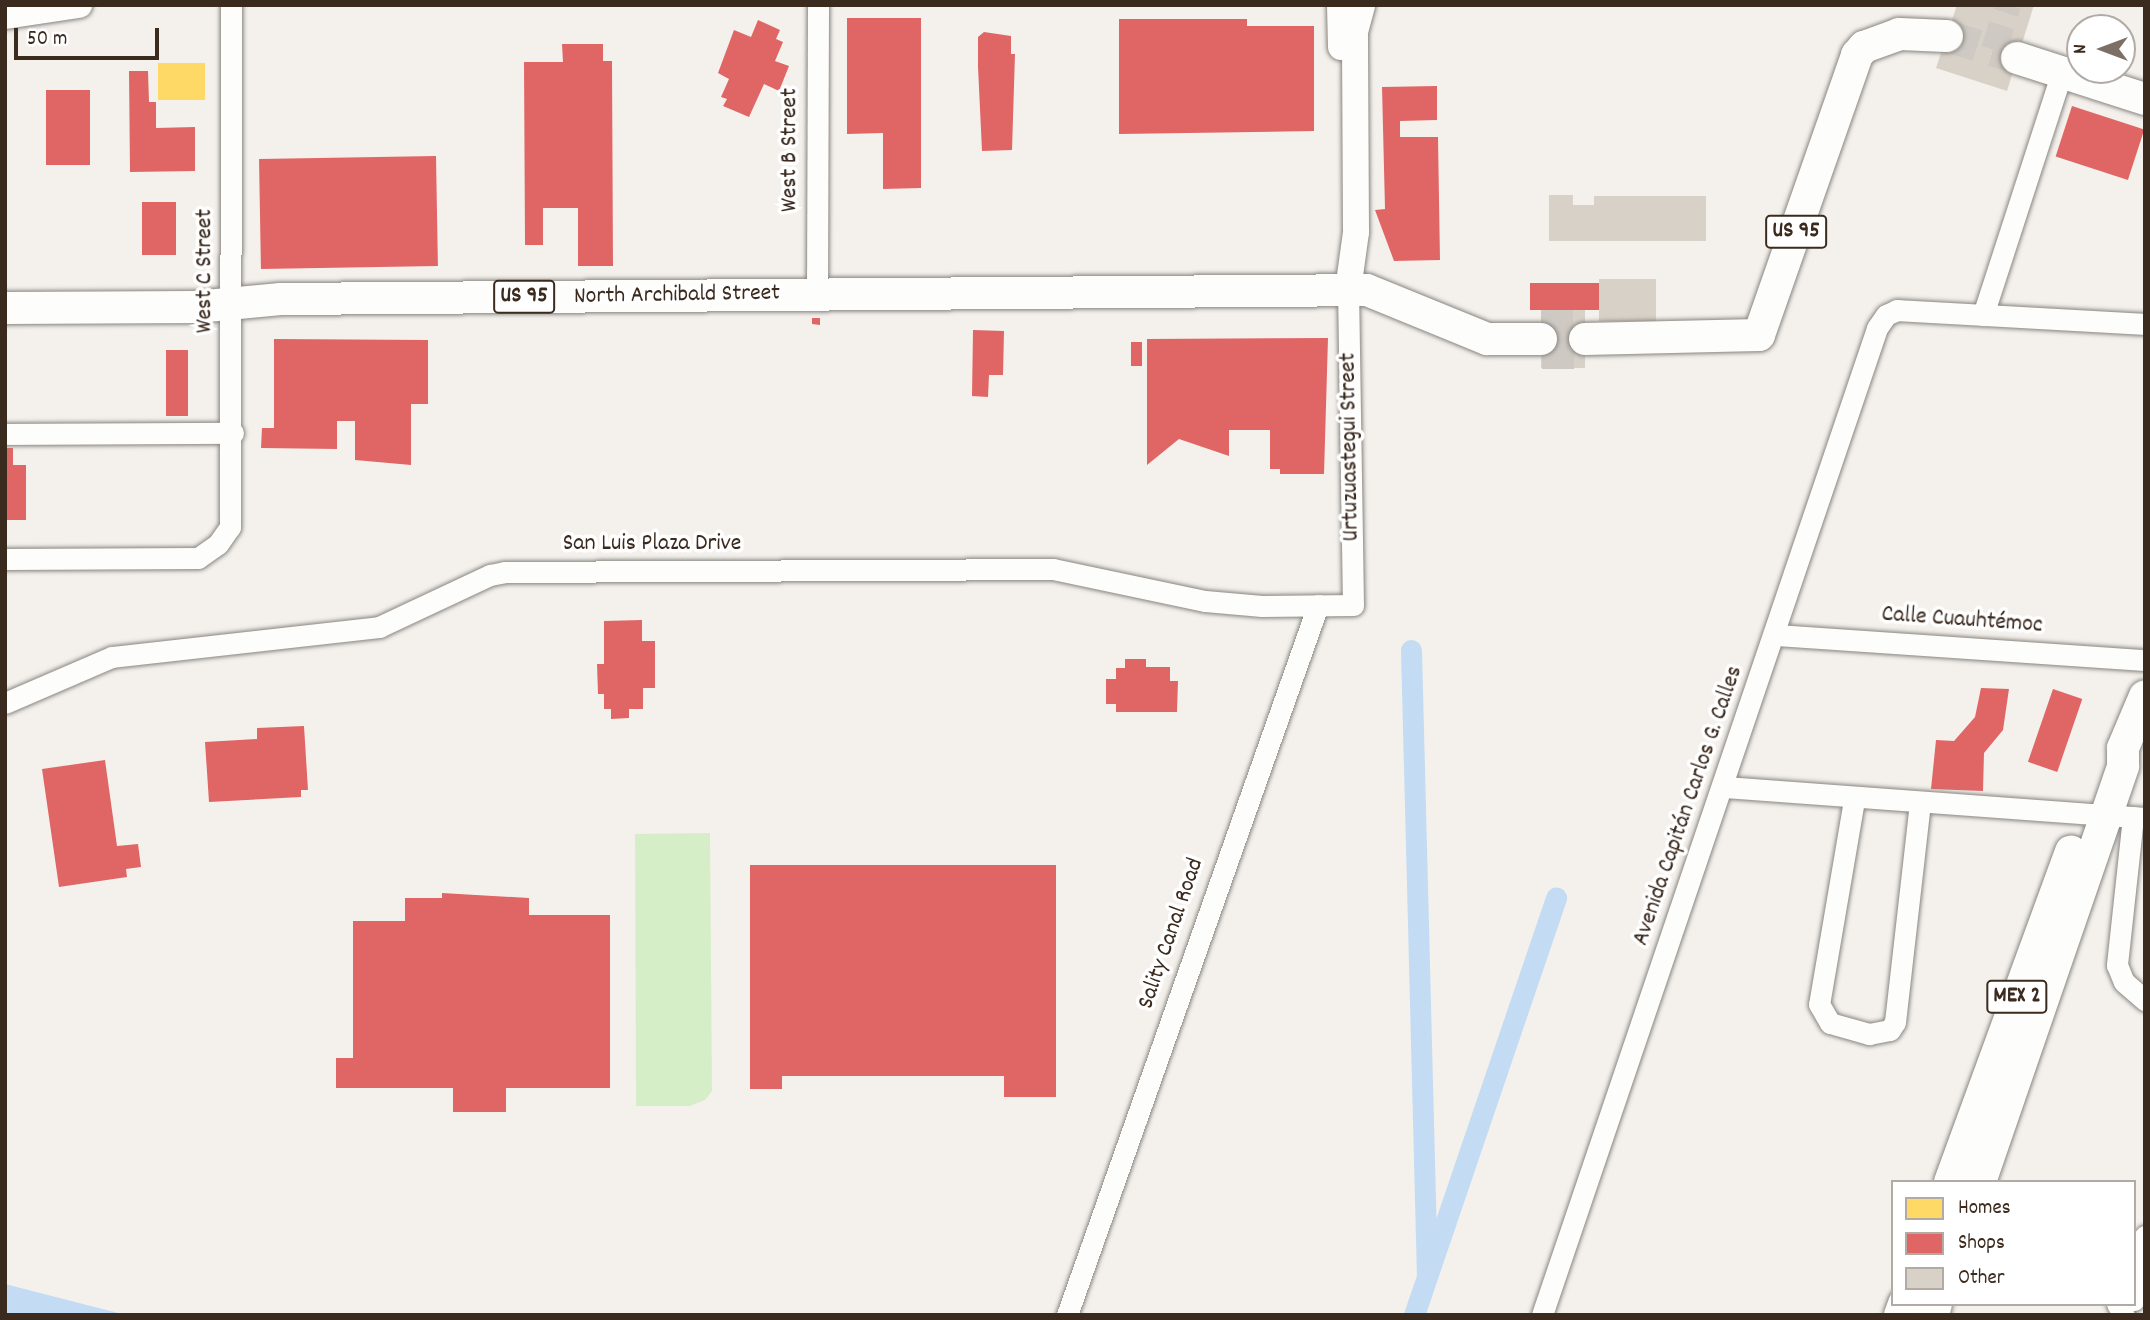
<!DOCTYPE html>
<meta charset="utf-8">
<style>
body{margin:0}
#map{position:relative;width:2150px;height:1320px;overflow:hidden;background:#f4f1ec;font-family:Dekko,sans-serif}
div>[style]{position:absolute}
.green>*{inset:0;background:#d5eec8}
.water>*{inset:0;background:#c3dcf4}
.homes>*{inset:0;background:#ffd966;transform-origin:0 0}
.shops>*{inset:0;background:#e06666;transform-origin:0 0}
.canal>*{height:21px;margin:-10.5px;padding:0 10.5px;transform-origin:10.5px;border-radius:10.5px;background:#c3dcf4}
.building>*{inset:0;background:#d8d1c7;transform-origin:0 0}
.major-tunnel>*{height:26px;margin-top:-13px;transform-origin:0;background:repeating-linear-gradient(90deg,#cfc9c3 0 26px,transparent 0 39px)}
.highway-tunnel>*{height:32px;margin-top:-16px;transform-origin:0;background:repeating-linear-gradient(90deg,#cfc9c3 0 32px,transparent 0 48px)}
.roads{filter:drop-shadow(0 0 2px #898580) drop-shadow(0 0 2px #898580)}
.minor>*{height:21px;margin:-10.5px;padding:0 10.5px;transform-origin:10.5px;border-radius:10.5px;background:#fdfdfc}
.major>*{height:26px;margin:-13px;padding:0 13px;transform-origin:13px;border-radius:13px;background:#fdfdfc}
.highway>*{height:32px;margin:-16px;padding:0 16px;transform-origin:16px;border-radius:16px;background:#fdfdfc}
span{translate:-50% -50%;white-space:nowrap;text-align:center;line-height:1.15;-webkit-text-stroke:7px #fff;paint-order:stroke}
.shield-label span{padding:2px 5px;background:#fff;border:2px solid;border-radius:5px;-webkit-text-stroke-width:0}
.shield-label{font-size:23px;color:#3b2a1e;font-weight:700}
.street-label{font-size:24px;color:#3b2a1e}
.frame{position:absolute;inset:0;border:7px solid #3b2a1e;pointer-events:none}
.legend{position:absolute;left:1891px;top:1180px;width:245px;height:126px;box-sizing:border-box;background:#fff;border:2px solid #b1aaa5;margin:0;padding:9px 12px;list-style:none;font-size:21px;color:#3b2a1e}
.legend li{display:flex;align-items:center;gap:14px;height:35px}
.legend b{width:35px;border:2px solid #b1aaa5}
.north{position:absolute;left:2066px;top:14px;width:70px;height:70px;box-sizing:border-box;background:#fff;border:2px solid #b1aaa5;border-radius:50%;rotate:270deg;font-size:19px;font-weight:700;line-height:28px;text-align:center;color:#3b2a1e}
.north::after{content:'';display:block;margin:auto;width:24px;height:32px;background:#7c7066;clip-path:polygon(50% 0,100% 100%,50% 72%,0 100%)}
.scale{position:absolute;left:14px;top:28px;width:145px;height:32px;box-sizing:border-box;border:4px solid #3b2a1e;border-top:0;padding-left:9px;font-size:21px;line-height:24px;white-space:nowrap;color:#3b2a1e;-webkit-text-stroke:5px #fff;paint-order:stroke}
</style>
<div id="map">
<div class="green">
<div style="clip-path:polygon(710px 833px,712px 1091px,705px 1100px,690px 1106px,636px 1106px,635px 834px)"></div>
</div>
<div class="water">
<div style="clip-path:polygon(5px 1284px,126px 1315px,5px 1315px)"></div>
</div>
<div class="homes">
<div style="left:205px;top:63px;width:37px;height:47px;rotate:90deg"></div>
</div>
<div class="shops">
<div style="clip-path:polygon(847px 18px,921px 18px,921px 188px,883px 189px,883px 133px,847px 134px)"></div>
<div style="clip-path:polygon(1119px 19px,1247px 19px,1247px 26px,1314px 26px,1314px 131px,1119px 134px)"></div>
<div style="clip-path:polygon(758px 20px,780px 30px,776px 39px,783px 42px,775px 61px,789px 66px,779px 91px,764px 84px,749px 117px,723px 106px,727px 99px,721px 97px,729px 79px,718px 73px,734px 30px,751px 37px)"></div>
<div style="clip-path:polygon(984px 32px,1011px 36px,1011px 54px,1015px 54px,1012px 150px,982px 151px,978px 67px,978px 37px)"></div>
<div style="clip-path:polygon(562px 44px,603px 44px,603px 61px,612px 61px,613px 266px,578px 266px,578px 208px,543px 208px,543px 245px,525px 245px,524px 62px,563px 62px)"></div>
<div style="clip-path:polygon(129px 71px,148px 71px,149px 102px,156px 102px,156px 128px,195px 127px,195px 171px,130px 172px)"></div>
<div style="clip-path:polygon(1437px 86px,1437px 120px,1400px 121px,1400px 137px,1438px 137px,1440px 260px,1394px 261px,1375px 210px,1385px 209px,1382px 87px)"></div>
<div style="left:46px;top:90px;width:44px;height:75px"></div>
<div style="left:2072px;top:106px;width:76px;height:53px;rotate:18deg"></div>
<div style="left:436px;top:156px;width:110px;height:177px;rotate:89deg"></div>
<div style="left:142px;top:202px;width:34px;height:53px"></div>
<div style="left:1530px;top:283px;width:69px;height:27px"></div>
<div style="clip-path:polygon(812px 318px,820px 318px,820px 325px,812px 324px)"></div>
<div style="clip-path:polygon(973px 330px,1004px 331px,1003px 375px,989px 375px,988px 397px,972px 396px)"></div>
<div style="clip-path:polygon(1328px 338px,1324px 474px,1280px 474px,1280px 469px,1270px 469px,1270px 430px,1229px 430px,1229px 456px,1179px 439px,1147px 465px,1147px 339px)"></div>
<div style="clip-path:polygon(274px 339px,428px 340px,428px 404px,411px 404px,411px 465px,355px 460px,355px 421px,337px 421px,337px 449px,261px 448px,262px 428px,274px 428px)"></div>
<div style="left:1131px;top:342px;width:11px;height:24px"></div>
<div style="left:166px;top:350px;width:22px;height:66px"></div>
<div style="clip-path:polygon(5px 448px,13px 448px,13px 465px,26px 465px,26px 520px,5px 520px)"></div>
<div style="clip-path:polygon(642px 620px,642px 641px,655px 641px,655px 688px,643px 688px,643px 709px,629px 709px,629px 718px,611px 719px,611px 709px,604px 709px,604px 694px,598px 694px,597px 664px,604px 664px,604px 621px)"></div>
<div style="clip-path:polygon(1125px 659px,1146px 659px,1146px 667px,1170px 667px,1170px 681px,1178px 681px,1177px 712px,1116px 712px,1116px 704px,1106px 704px,1106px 679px,1116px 679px,1116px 668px,1125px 668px)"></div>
<div style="clip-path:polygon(1981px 688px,2009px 689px,2003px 730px,1984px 753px,1983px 791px,1931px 789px,1936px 740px,1954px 741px,1975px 717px)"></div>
<div style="left:2053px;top:689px;width:31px;height:77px;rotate:19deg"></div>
<div style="clip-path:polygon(304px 726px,308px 790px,301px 790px,301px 797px,209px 802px,205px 742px,257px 739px,257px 728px)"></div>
<div style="clip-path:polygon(105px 760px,117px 846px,138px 844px,141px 867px,126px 869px,127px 877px,59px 887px,42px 769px)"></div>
<div style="clip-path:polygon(750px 865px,1056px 865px,1056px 1097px,1004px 1097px,1004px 1076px,782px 1076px,782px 1089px,750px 1089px)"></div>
<div style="clip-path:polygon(442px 893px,529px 898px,529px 915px,610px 915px,610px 1088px,506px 1088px,506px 1112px,453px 1112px,453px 1088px,336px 1088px,336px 1058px,353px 1058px,353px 921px,405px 921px,405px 898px,442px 898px)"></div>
</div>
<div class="canal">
<div style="left:1411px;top:650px;width:626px;rotate:88.54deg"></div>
<div style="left:1414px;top:1315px;width:441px;rotate:-71.2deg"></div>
</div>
<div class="building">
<div style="clip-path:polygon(1957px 5px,2034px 5px,2007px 91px,1936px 68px)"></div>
<div style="clip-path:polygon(1549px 195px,1573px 195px,1573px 205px,1594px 205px,1594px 196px,1706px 196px,1706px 241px,1549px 241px)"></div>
<div style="left:1656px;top:279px;width:42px;height:57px;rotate:90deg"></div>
<div style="left:1541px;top:310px;width:44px;height:58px"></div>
</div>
<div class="major-tunnel">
<div style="left:1994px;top:50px;width:47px;rotate:-72.7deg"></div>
</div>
<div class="highway-tunnel">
<div style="left:1947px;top:36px;width:73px;rotate:17.4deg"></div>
<div style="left:1541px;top:326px;width:44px"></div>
<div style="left:1542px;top:353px;width:43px"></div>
</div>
<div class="roads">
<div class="minor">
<div style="left:817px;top:295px;width:290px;rotate:-89.8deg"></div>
<div style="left:1983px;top:315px;width:256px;rotate:-72deg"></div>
<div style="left:5px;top:434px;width:228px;rotate:-0.3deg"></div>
<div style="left:5px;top:559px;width:193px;rotate:-0.3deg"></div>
<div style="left:198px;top:558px;width:24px;rotate:-35deg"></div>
<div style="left:218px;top:544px;width:21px;rotate:-55deg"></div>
<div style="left:230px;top:527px;width:522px;rotate:-89.89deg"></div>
<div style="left:1776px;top:635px;width:370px;rotate:3.9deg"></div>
<div style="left:5px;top:703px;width:116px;rotate:-23.3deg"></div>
<div style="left:112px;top:657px;width:269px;rotate:-6.4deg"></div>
<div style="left:379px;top:627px;width:123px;rotate:-25.1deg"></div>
<div style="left:490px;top:575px;width:15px;rotate:-11deg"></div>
<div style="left:505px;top:572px;width:548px;rotate:-0.31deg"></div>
<div style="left:1053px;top:569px;width:155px;rotate:11.9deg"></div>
<div style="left:1205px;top:601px;width:57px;rotate:5deg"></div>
<div style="left:1262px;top:606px;width:91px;rotate:-0.6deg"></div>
<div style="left:1353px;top:605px;width:315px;rotate:-90.9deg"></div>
<div style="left:1725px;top:787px;width:421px;rotate:4.2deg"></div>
<div style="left:1854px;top:800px;width:207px;rotate:99.7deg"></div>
<div style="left:1819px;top:1004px;width:22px;rotate:60deg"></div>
<div style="left:1830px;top:1023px;width:41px;rotate:15.8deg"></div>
<div style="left:1869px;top:1034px;width:21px;rotate:-11deg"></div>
<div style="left:1890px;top:1030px;width:9px;rotate:-58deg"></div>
<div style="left:1895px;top:1022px;width:219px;rotate:-83.5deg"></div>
<div style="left:2133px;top:817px;width:149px;rotate:96.2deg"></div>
<div style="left:2117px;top:965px;width:18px;rotate:68deg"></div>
<div style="left:2124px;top:982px;width:28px;rotate:41deg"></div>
<div style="left:2134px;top:1300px;width:65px;rotate:-80.2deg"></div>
<div style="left:2117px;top:1304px;width:13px;rotate:58deg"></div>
<div style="left:1067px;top:1315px;width:753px;rotate:-70.53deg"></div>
<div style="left:1542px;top:1315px;width:1042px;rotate:-71.25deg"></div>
<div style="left:1877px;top:328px;width:16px;rotate:-55deg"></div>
<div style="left:1886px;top:315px;width:12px;rotate:-24deg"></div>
<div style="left:1897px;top:310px;width:248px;rotate:3.2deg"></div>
</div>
<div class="major">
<div style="left:1340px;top:5px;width:42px;rotate:88.6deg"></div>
<div style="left:5px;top:16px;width:75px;rotate:-8.5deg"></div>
<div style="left:1348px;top:290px;width:59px;rotate:-82.1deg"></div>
<div style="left:1356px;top:232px;width:200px;rotate:-90.3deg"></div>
<div style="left:1355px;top:32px;width:28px;rotate:-75deg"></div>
</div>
<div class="highway">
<div style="left:2017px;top:58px;width:134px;rotate:17.8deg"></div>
<div style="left:5px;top:308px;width:191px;rotate:-0.3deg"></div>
<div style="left:196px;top:307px;width:85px;rotate:-5.4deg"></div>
<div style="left:281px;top:299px;width:1086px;rotate:-0.47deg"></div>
<div style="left:1367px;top:290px;width:130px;rotate:22.2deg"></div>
<div style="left:1487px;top:339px;width:54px"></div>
<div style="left:1585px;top:339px;width:174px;rotate:-1.3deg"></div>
<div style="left:1759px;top:335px;width:297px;rotate:-70.7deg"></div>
<div style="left:1857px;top:55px;width:11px;rotate:-49deg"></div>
<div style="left:1864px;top:47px;width:37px;rotate:-20deg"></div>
<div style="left:1899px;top:34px;width:48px;rotate:2.4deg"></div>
<div style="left:1950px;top:1182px;width:352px;rotate:-69.9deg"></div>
<div style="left:1980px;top:1182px;width:440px;rotate:-71deg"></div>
<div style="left:2123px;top:766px;width:18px;rotate:-90deg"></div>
<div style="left:2123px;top:748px;width:56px;rotate:-67.1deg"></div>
<div style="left:1900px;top:1315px;width:12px;rotate:-70deg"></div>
<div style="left:1933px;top:1315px;width:11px;rotate:-75deg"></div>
</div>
</div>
<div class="shield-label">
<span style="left:1796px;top:232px">US 95</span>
<span style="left:524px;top:297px">US 95</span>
<span style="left:2017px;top:997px">MEX 2</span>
</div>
<div class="street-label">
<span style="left:791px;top:150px;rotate:-90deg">West B Street</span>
<span style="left:206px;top:271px;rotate:-90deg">West C Street</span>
<span style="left:677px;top:296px;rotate:-1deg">North Archibald Street</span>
<span style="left:1351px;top:447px;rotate:-91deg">Urtuzuastegui Street</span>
<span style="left:652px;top:545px">San Luis Plaza Drive</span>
<span style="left:1962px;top:621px;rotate:4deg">Calle Cuauhtémoc</span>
<span style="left:1689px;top:806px;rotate:-71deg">Avenida Capitán Carlos G. Calles</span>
<span style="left:1172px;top:934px;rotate:-71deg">Sality Canal Road</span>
</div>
<div class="frame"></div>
<ul class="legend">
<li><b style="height:19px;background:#ffd966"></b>Homes</li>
<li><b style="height:19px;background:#e06666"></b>Shops</li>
<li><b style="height:19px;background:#d8d1c7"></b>Other</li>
</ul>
<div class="north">N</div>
<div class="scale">50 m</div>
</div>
